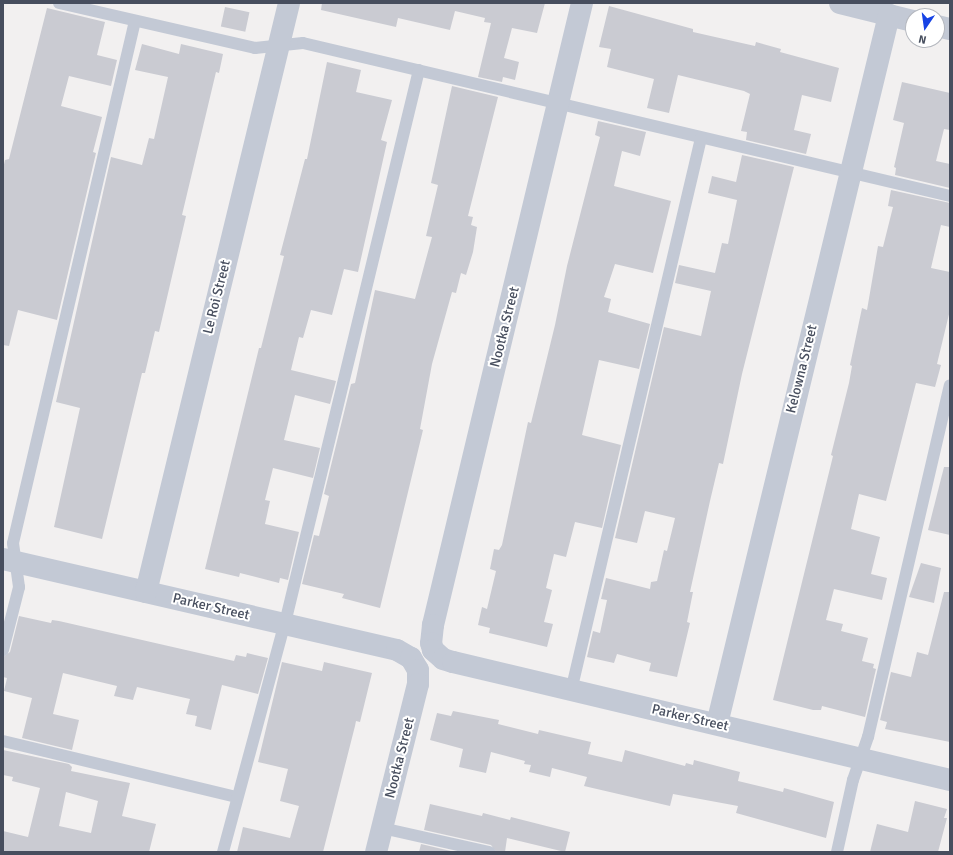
<!DOCTYPE html>
<style>
body{margin:0}
#map{position:relative;width:953px;height:855px;overflow:hidden;background:#f2f0f0;font-family:Signika,sans-serif}
div>[style]{position:absolute}
.building>*{inset:0;background:#cacbd2;transform-origin:0 0}
.lane>*{height:12px;margin:-6px;padding:0 6px;transform-origin:6px;border-radius:6px;background:#c3c9d5}
.street>*{height:22px;margin:-11px;padding:0 11px;transform-origin:11px;border-radius:11px;background:#c3c9d5}
span{translate:-50% -50%;white-space:nowrap;text-align:center;line-height:1.15;-webkit-text-stroke:4px #fff;paint-order:stroke}
.street-label{font-size:14px;color:#474e5e}
.frame{position:absolute;inset:0;border:4px solid #474e5e;pointer-events:none}
.north{position:absolute;left:905px;top:8px;width:40px;height:40px;box-sizing:border-box;background:#fff;border:1px solid #b5b8bf;border-radius:50%;rotate:193deg;font-size:11px;font-weight:700;line-height:16px;text-align:center;color:#474e5e}
.north::after{content:'';display:block;margin:auto;width:14px;height:18px;background:#1743e5;clip-path:polygon(50% 0,100% 100%,50% 72%,0 100%)}
</style>
<div id="map">
<div class="building">
<div style="clip-path:polygon(322px 3px,545px 3px,537px 33px,512px 28px,504px 58px,519px 62px,515px 80px,503px 77px,502px 82px,478px 77px,491px 23px,484px 22px,485px 18px,455px 11px,450px 30px,398px 18px,396px 27px,321px 10px)"></div>
<div style="clip-path:polygon(609px 6px,693px 29px,693px 32px,755px 46px,756px 42px,781px 49px,780px 52px,839px 68px,831px 102px,802px 95px,794px 130px,811px 134px,806px 154px,746px 140px,747px 132px,741px 131px,750px 94px,744px 91px,678px 75px,669px 113px,647px 108px,654px 79px,607px 67px,611px 49px,599px 47px)"></div>
<div style="left:225px;top:7px;width:25px;height:20px;rotate:12deg"></div>
<div style="clip-path:polygon(47px 8px,105px 22px,97px 55px,117px 60px,111px 86px,69px 76px,61px 106px,102px 117px,93px 152px,96px 153px,57px 320px,18px 310px,9px 346px,3px 345px,3px 169px,5px 160px,9px 159px)"></div>
<div style="clip-path:polygon(142px 44px,179px 54px,181px 44px,223px 54px,219px 73px,216px 72px,182px 215px,186px 216px,159px 332px,155px 331px,145px 373px,142px 373px,102px 539px,54px 527px,80px 408px,56px 402px,111px 157px,142px 165px,149px 138px,154px 139px,168px 77px,135px 70px)"></div>
<div style="clip-path:polygon(327px 62px,361px 70px,356px 92px,392px 100px,381px 140px,387px 142px,358px 272px,344px 269px,332px 315px,311px 310px,303px 338px,299px 337px,291px 370px,336px 381px,330px 404px,295px 395px,284px 440px,320px 448px,313px 478px,273px 468px,265px 500px,270px 501px,265px 524px,299px 532px,288px 580px,280px 578px,279px 583px,240px 573px,239px 577px,205px 569px,259px 348px,261px 348px,284px 256px,280px 255px,305px 159px,307px 159px)"></div>
<div style="clip-path:polygon(902px 82px,950px 93px,950px 130px,944px 129px,936px 161px,950px 164px,950px 188px,895px 175px,896px 168px,894px 167px,904px 123px,893px 120px)"></div>
<div style="clip-path:polygon(452px 86px,498px 97px,468px 216px,473px 217px,471px 225px,477px 227px,473px 252px,466px 275px,461px 273px,456px 293px,452px 292px,432px 364px,420px 429px,423px 430px,380px 608px,342px 598px,344px 594px,302px 584px,314px 535px,319px 536px,329px 496px,324px 494px,351px 384px,355px 383px,375px 290px,415px 299px,432px 237px,426px 236px,438px 185px,431px 183px)"></div>
<div style="clip-path:polygon(598px 121px,646px 132px,640px 156px,622px 151px,614px 186px,671px 201px,653px 273px,615px 264px,604px 297px,611px 299px,608px 312px,650px 324px,639px 369px,599px 360px,582px 435px,621px 445px,602px 528px,575px 522px,566px 557px,554px 554px,546px 588px,552px 590px,544px 622px,553px 624px,547px 647px,489px 633px,490px 628px,478px 625px,482px 607px,487px 609px,496px 571px,490px 569px,494px 549px,499px 550px,502px 545px,528px 422px,531px 423px,555px 325px,567px 266px,600px 137px,595px 135px)"></div>
<div style="clip-path:polygon(742px 155px,794px 167px,742px 374px,723px 464px,719px 463px,710px 501px,690px 592px,693px 592px,687px 622px,690px 623px,677px 677px,649px 671px,651px 663px,617px 654px,614px 663px,587px 657px,593px 631px,600px 633px,607px 600px,601px 599px,606px 578px,650px 589px,651px 582px,657px 581px,664px 550px,667px 551px,675px 518px,645px 511px,637px 543px,615px 538px,664px 327px,701px 336px,711px 291px,675px 283px,679px 265px,715px 273px,722px 243px,728px 244px,737px 200px,708px 193px,712px 176px,736px 182px)"></div>
<div style="clip-path:polygon(891px 190px,950px 203px,950px 227px,941px 225px,931px 268px,950px 272px,950px 310px,937px 364px,941px 365px,935px 387px,916px 383px,886px 501px,859px 494px,851px 529px,880px 537px,871px 574px,887px 578px,882px 600px,834px 589px,826px 620px,843px 624px,841px 631px,868px 638px,862px 661px,874px 664px,873px 668px,876px 669px,865px 717px,822px 706px,821px 710px,813px 710px,773px 700px,833px 456px,831px 455px,849px 383px,852px 366px,850px 365px,862px 308px,867px 310px,878px 246px,883px 247px,893px 207px,888px 206px)"></div>
<div style="clip-path:polygon(944px 467px,950px 467px,950px 535px,928px 530px)"></div>
<div style="clip-path:polygon(921px 563px,941px 568px,934px 603px,909px 597px)"></div>
<div style="clip-path:polygon(944px 592px,950px 592px,950px 742px,885px 729px,887px 722px,880px 720px,891px 672px,911px 677px,917px 652px,928px 655px)"></div>
<div style="clip-path:polygon(19px 616px,51px 623px,52px 620px,59px 621px,234px 661px,236px 655px,246px 657px,247px 653px,268px 658px,258px 694px,222px 685px,211px 730px,195px 726px,197px 716px,186px 714px,190px 699px,137px 687px,133px 700px,114px 696px,117px 686px,63px 673px,53px 714px,79px 720px,72px 750px,22px 738px,32px 698px,4px 691px,7px 678px,3px 677px,3px 657px,10px 652px)"></div>
<div style="clip-path:polygon(282px 662px,322px 671px,324px 662px,372px 673px,360px 722px,356px 721px,355px 726px,323px 852px,237px 852px,243px 827px,290px 838px,299px 806px,280px 801px,288px 769px,258px 762px)"></div>
<div style="clip-path:polygon(453px 711px,499px 720px,498px 724px,538px 734px,539px 730px,591px 742px,588px 754px,622px 762px,625px 750px,685px 766px,686px 763px,693px 765px,694px 760px,740px 772px,738px 781px,783px 792px,784px 788px,834px 802px,826px 838px,736px 813px,738px 806px,673px 794px,670px 806px,584px 786px,587px 777px,552px 768px,550px 777px,529px 772px,531px 765px,524px 764px,525px 761px,491px 752px,486px 773px,459px 767px,463px 749px,430px 740px,437px 713px,451px 716px)"></div>
<div style="clip-path:polygon(evenodd,3px 750px,69px 764px,72px 767px,71px 771px,130px 783px,122px 816px,156px 824px,149px 852px,3px 852px,3px 831px,28px 837px,40px 788px,12px 781px,13px 777px,3px 775px,3px 750px,66px 792px,98px 801px,91px 833px,59px 826px,66px 792px)"></div>
<div style="clip-path:polygon(915px 801px,947px 809px,944px 818px,947px 818px,938px 852px,870px 852px,877px 824px,908px 832px)"></div>
<div style="clip-path:polygon(430px 804px,482px 816px,483px 813px,510px 820px,511px 817px,570px 832px,565px 852px,507px 838px,505px 852px,496px 852px,491px 845px,424px 830px)"></div>
<div style="clip-path:polygon(421px 844px,455px 852px,419px 852px)"></div>
</div>
<div class="lane">
<div style="left:59px;top:3px;width:201px;rotate:12.9deg"></div>
<div style="left:255px;top:48px;width:48px;rotate:-5.9deg"></div>
<div style="left:303px;top:43px;width:665px;rotate:13.3deg"></div>
<div style="left:3px;top:650px;width:65px;rotate:-75.7deg"></div>
<div style="left:19px;top:587px;width:44px;rotate:-97.8deg"></div>
<div style="left:13px;top:543px;width:536px;rotate:-76.85deg"></div>
<div style="left:571px;top:691px;width:568px;rotate:-76.77deg"></div>
<div style="left:3px;top:741px;width:240px;rotate:13.5deg"></div>
<div style="left:382px;top:828px;width:110px;rotate:12.6deg"></div>
<div style="left:223px;top:852px;width:237px;rotate:-74.9deg"></div>
<div style="left:285px;top:623px;width:569px;rotate:-76.38deg"></div>
<div style="left:837px;top:852px;width:74px;rotate:-77.5deg"></div>
<div style="left:853px;top:780px;width:46px;rotate:-70.8deg"></div>
<div style="left:868px;top:737px;width:361px;rotate:-76.9deg"></div>
</div>
<div class="street">
<div style="left:582px;top:3px;width:640px;rotate:103.47deg"></div>
<div style="left:433px;top:625px;width:18px;rotate:96deg"></div>
<div style="left:431px;top:643px;width:7px;rotate:74deg"></div>
<div style="left:433px;top:650px;width:13px;rotate:42deg"></div>
<div style="left:443px;top:659px;width:10px;rotate:17deg"></div>
<div style="left:453px;top:662px;width:511px;rotate:13.36deg"></div>
<div style="left:840px;top:3px;width:75px;rotate:13.9deg"></div>
<div style="left:937px;top:26px;width:13px;rotate:13deg"></div>
<div style="left:3px;top:559px;width:404px;rotate:13deg"></div>
<div style="left:397px;top:650px;width:16px;rotate:30deg"></div>
<div style="left:411px;top:658px;width:14px;rotate:60deg"></div>
<div style="left:418px;top:670px;width:14px;rotate:90deg"></div>
<div style="left:418px;top:684px;width:173px;rotate:104deg"></div>
<div style="left:146px;top:592px;width:606px;rotate:-76.35deg"></div>
<div style="left:717px;top:724px;width:730px;rotate:-76.36deg"></div>
</div>
<div class="street-label">
<span style="left:217px;top:297px;rotate:-76deg">Le Roi Street</span>
<span style="left:505px;top:327px;rotate:-76deg">Nootka Street</span>
<span style="left:802px;top:369px;rotate:-76deg">Kelowna Street</span>
<span style="left:211px;top:607px;rotate:13deg">Parker Street</span>
<span style="left:690px;top:718px;rotate:13deg">Parker Street</span>
<span style="left:400px;top:758px;rotate:-76deg">Nootka Street</span>
</div>
<div class="frame"></div>
<div class="north">N</div>
</div>
